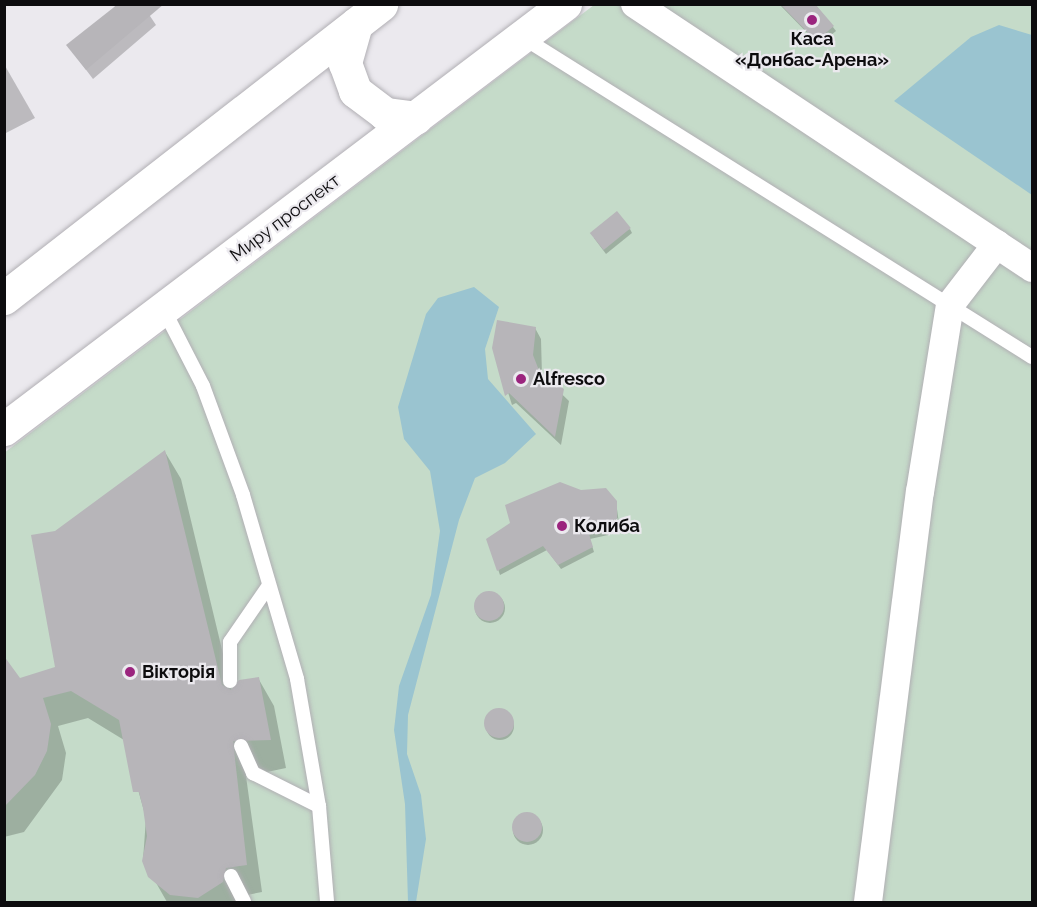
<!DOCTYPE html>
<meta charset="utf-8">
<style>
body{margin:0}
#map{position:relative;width:1037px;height:907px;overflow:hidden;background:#ebe9ee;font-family:Raleway,sans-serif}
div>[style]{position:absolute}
.green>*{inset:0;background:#c5dbc9}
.water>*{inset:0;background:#9ac4d0}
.shadow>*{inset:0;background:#0003}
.round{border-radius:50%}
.building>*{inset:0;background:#b7b5b9;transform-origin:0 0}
.roads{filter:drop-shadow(0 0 2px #b1afb4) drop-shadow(0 0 2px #b1afb4)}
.lane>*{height:14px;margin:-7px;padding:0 7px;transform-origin:7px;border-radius:7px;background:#fff}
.street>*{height:28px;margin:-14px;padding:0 14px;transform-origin:14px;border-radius:14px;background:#fff}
.secondary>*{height:33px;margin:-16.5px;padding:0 16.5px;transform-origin:16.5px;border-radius:16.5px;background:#fff}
.dots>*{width:16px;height:16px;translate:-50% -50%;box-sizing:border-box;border:3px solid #ebe9ee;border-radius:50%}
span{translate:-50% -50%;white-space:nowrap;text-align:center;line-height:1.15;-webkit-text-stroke:4.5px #ebe9ee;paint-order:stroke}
.poi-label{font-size:18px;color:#0d0c0e;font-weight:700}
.left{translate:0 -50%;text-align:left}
.street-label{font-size:18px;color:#0d0c0e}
.frame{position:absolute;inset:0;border:6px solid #0d0c0e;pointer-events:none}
</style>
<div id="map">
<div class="green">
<div style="clip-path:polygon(594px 5px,1032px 5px,1032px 902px,5px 902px,4px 453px)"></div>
</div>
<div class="water">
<div style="clip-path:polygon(999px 25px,1032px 35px,1032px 195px,894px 101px,971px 37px)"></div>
<div style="clip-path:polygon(474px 287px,499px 307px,485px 349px,488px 379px,536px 434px,505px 463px,475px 478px,459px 520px,408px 715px,407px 754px,421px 795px,426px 839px,416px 902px,408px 902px,405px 804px,394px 730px,399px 686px,431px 595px,440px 531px,430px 471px,404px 439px,398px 407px,426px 314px,438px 298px)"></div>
</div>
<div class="shadow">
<div style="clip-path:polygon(113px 4px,142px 4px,156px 25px,93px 79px,68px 46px,116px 8px)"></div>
<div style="clip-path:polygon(779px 4px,815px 4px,836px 31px,819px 45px)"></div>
<div style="clip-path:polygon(4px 64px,35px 118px,4px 134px)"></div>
<div style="clip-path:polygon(630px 229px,632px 233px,606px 254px,594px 238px)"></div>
<div style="clip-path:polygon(535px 328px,541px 339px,542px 375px,569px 401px,561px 445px,516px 403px,512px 405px,494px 348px)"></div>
<div style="clip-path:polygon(165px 452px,181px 479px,232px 691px,258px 678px,274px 706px,286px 768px,267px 772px,254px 765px,246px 776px,262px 892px,242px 896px,240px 902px,167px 902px,143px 860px,146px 818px,124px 740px,88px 718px,58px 726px,66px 753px,62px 780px,24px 832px,4px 837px,4px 660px,20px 680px,57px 668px,56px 532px)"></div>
<div style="clip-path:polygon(616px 502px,619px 523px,608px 535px,590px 539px,594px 552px,561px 569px,547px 550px,500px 575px,488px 540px)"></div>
<div class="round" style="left:475px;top:593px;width:30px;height:30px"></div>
<div class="round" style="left:486px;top:712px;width:28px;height:28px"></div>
<div class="round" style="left:513px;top:815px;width:30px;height:30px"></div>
</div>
<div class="building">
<div style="clip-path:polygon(118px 4px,164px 4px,86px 70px,66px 45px)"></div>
<div style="clip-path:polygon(780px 4px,815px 4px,834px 26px,816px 41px)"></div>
<div style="left:617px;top:211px;width:22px;height:35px;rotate:51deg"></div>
<div style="clip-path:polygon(497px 320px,536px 327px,533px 355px,540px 373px,564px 389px,555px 437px,509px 393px,505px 396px,492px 348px)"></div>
<div style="clip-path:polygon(165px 450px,222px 685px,231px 690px,239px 680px,259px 677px,271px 740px,233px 741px,247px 865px,226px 868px,223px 882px,198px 898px,170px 895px,148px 877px,142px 861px,147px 836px,143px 808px,139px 792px,133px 792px,119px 720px,71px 691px,43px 698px,51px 724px,47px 751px,35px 775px,4px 807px,4px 656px,20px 678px,55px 667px,31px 535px,55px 531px)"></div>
<div style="clip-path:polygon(560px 482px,581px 490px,606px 488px,617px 501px,617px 518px,605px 531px,589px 534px,593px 547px,558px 565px,543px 546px,497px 571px,486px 539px,510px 523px,505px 505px)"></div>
<div class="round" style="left:474px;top:591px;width:30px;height:30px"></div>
<div class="round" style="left:484px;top:708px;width:30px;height:30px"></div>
<div class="round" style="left:512px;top:812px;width:30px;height:30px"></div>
</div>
<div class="roads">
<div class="lane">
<div style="left:522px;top:37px;width:602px;rotate:32.11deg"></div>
<div style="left:164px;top:310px;width:85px;rotate:62.8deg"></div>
<div style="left:203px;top:386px;width:116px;rotate:69.8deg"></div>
<div style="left:243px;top:495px;width:192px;rotate:73.6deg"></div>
<div style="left:297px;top:679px;width:129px;rotate:80.2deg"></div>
<div style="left:319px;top:806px;width:96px;rotate:85.2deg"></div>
<div style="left:230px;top:681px;width:39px;rotate:-90deg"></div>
<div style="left:230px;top:642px;width:67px;rotate:-55.4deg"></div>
<div style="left:241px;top:746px;width:30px;rotate:66deg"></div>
<div style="left:253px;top:773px;width:74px;rotate:26.6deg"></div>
<div style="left:231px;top:876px;width:29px;rotate:63deg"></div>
</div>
<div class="street">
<div style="left:635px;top:4px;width:477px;rotate:33.6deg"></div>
<div style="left:868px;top:902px;width:413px;rotate:-82.8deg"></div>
<div style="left:920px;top:492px;width:189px;rotate:-80.9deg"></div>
<div style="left:950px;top:305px;width:77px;rotate:-52.4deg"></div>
</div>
<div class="secondary">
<div style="left:356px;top:24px;width:41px;rotate:105.8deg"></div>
<div style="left:345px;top:63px;width:30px;rotate:70deg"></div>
<div style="left:355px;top:91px;width:38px;rotate:37deg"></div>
<div style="left:385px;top:114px;width:31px;rotate:7deg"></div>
<div style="left:4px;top:298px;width:478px;rotate:-37.9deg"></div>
<div style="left:4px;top:429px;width:704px;rotate:-37.15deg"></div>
</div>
</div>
<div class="dots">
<div style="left:812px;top:20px;background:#9b247e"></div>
<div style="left:521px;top:379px;background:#9b247e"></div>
<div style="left:562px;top:526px;background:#9b247e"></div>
<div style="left:130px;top:672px;background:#9b247e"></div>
</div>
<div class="poi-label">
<span style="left:812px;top:50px">Каса<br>«Донбас-Арена»</span>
<span class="left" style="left:533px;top:379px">Alfresco</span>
<span class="left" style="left:574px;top:526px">Колиба</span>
<span class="left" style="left:142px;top:672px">Вікторія</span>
</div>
<div class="street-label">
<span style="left:285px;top:218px;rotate:-37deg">Миру проспект</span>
</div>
<div class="frame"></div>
</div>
